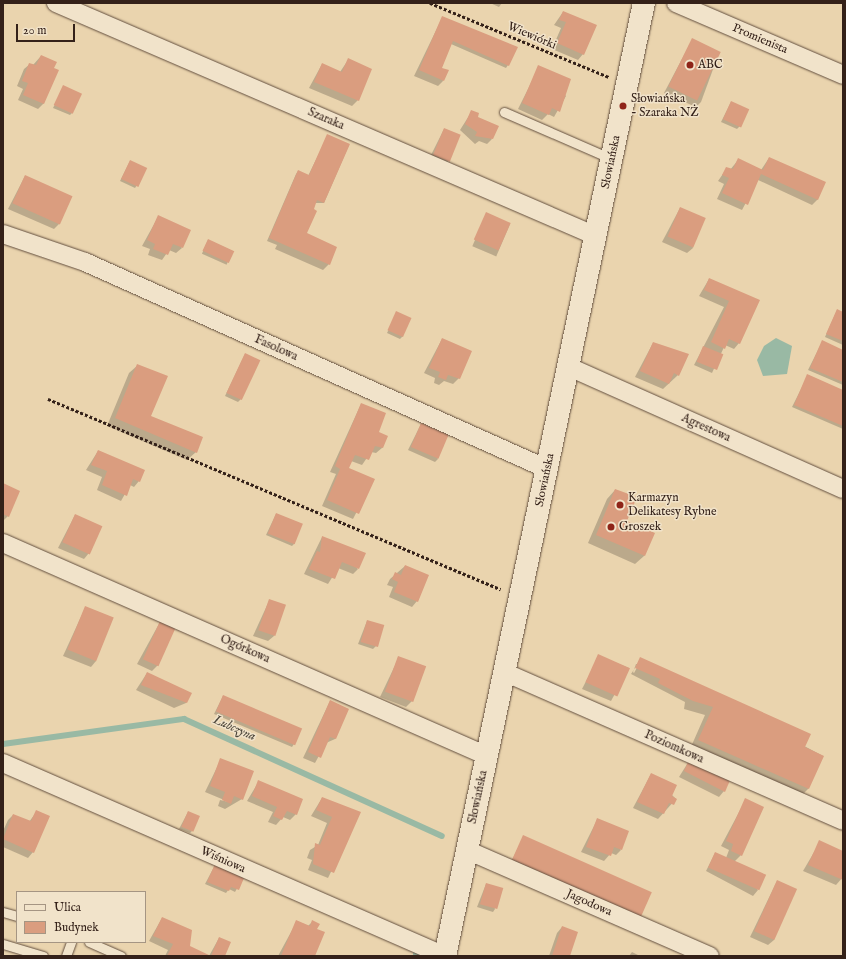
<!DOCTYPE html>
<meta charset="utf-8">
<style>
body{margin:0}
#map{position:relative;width:846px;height:959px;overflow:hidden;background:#ead4ae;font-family:"IM FELL English",serif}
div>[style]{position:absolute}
.water>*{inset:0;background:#99b9a4}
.shadow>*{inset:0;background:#0003;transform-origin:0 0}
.stream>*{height:6px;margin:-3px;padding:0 3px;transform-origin:3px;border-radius:3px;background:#99b9a4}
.building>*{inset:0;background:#da9d7f;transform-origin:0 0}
.path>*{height:2.5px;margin-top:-1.25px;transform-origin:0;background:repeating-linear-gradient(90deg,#342119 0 3px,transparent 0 5px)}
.roads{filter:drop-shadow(0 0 1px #624e3e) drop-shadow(0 0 1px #624e3e)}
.service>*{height:9px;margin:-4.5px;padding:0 4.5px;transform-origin:4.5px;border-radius:4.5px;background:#f1e3ca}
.minor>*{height:18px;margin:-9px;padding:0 9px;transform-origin:9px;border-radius:9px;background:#f1e3ca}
.tertiary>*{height:22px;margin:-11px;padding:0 11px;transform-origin:11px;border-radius:11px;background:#f1e3ca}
.dots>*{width:11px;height:11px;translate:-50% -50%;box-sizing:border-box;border:2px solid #f1e3ca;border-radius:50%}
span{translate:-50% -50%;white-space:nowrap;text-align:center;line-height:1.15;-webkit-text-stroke:3px #f1e3ca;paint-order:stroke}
.street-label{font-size:12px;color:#342119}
.poi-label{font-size:12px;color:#342119}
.left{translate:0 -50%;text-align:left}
.water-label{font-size:13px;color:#4d473c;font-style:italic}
.frame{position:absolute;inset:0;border:4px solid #342119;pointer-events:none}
.legend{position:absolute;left:16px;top:891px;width:130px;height:52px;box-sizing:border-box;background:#f1e3ca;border:1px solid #a59583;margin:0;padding:5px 7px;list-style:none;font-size:12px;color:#342119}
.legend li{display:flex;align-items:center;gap:8px;height:20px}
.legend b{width:20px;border:1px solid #a59583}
.scale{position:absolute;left:16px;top:24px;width:59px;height:18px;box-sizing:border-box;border:2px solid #342119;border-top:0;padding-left:5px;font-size:12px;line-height:14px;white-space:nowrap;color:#342119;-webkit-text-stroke:3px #f1e3ca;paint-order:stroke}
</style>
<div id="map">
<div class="water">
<div style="clip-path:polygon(776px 338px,792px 346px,787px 374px,763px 376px,757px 360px,764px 346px)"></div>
</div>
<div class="shadow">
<div style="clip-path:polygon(490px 3px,502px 3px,499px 7px)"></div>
<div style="clip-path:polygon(563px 12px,583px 54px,578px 60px,552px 49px,561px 28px,554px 25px)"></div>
<div style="clip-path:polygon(442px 18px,516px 48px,508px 65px,506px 68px,451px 44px,440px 68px,443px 81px,438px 86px,414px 76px)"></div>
<div style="clip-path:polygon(692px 40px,719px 53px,701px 102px,696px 107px,664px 93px)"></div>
<div style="clip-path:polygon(41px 56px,53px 69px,44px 103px,38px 109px,18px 100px,23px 89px,17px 86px,24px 69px,30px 64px,33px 65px)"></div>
<div style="clip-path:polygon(348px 60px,358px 100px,352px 106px,309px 88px,322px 64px,340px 72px)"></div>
<div style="clip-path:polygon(539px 67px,566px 96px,554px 117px,548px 114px,542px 120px,518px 109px)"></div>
<div style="clip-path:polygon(64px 87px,72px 113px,70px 115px,53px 108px)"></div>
<div style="clip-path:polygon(731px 102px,740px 126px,737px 129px,721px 122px)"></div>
<div style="clip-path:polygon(472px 111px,492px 139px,487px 144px,479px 141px,475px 144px,460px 130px)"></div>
<div style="clip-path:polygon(444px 129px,448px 161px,443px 167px,428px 161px)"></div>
<div style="clip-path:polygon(328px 135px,349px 145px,324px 203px,315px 203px,306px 234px,329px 264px,323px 270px,275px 249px,277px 245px,267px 241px,296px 174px,298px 171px,308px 176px)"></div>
<div style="clip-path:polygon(769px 158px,818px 199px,812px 205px,758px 180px,742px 210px,717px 199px,724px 184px,718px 181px,727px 168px,730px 170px,738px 160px,761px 170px)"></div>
<div style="clip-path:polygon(130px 161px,137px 185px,135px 188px,120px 181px)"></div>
<div style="clip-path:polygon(25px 176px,60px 223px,54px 229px,8px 209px)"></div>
<div style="clip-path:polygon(680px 208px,693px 248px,687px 253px,662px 242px)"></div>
<div style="left:486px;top:214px;width:26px;height:35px;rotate:23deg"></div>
<div style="clip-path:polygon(158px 217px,182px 248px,176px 253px,169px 250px,162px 260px,148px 255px,150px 249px,142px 246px)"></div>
<div style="left:208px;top:240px;width:27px;height:15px;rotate:24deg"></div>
<div style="clip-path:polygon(709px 279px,758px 301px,739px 343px,734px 349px,725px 345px,712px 373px,694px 365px,724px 307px,699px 296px)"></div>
<div style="clip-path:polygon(837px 310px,843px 313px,843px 345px,825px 337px)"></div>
<div style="clip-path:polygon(397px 313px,403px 336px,400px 339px,387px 333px)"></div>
<div style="clip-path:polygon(442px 339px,459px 378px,453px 384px,444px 381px,439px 385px,434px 383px,435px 378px,424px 373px)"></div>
<div style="clip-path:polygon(822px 342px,843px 351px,843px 385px,808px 370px)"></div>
<div style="clip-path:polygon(653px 343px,678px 375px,663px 389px,635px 377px)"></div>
<div style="clip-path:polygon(245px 354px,241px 399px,238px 402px,225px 396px)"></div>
<div style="clip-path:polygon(138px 365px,150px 416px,196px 452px,187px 460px,107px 426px,129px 373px)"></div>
<div style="clip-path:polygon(808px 375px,843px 391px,843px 429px,792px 407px)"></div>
<div style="clip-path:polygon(361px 404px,377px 433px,387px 437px,382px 448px,376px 453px,371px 452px,362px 465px,351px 461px,348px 469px,373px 480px,353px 519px,322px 506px,336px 474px,330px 472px)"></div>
<div style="clip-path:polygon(421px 424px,438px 459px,435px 462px,408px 450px)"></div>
<div style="clip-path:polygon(98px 451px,139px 481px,134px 487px,130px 485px,121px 501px,97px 490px,102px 477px,86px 470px)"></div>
<div style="clip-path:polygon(3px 484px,8px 516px,3px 521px)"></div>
<div style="clip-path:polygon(615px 490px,626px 521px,653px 534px,644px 556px,635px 564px,588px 543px,607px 499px)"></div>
<div style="clip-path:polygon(276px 514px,295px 543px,292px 546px,266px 535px)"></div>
<div style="clip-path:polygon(75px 515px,89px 553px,84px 559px,58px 548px)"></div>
<div style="clip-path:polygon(322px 537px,358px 569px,353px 574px,338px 568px,328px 584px,304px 574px)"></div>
<div style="clip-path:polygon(405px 566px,417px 601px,412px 607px,389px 597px,393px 587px,387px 585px,390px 579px)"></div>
<div style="clip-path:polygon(269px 601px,274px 636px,268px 641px,253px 636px)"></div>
<div style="clip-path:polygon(85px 608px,96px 661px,91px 667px,63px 656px)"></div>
<div style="clip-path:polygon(367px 621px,376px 646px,373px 649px,358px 644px)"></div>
<div style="clip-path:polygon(160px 622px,158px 665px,152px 671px,137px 664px)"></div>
<div style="clip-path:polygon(599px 656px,629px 668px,611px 701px,582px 689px)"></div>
<div style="clip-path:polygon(399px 657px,412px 701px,406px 707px,380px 697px)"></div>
<div style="clip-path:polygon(evenodd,641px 659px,823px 756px,808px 789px,800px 797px,690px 749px,705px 715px,684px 709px,685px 702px,631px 674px,641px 659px,636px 664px,639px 664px,634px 673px,633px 672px,636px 664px)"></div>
<div style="clip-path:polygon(147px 673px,190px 693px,186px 703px,174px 708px,136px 690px)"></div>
<div style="clip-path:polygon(223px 696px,294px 744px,292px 747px,214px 714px)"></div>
<div style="clip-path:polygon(330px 701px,348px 709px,335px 739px,326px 743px,315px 763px,303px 758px)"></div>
<div style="clip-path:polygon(221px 759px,242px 799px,225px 809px,218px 806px,220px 800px,229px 802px,205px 792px)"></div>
<div style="clip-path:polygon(689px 761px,724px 791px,719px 797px,679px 777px)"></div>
<div style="clip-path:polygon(651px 774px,676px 799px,658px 819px,633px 808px)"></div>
<div style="clip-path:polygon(259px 781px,296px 814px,290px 820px,283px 817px,276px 825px,268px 822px,273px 812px,247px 801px)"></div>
<div style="clip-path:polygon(322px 798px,360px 813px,328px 878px,308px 870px,312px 860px,307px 858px,310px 850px,318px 845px,327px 823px,311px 816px)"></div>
<div style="clip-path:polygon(746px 799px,741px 855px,734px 862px,758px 890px,753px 896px,706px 871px,715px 853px,726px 858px,729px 850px,721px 846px)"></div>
<div style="clip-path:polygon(37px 811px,33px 852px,28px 858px,3px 847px,3px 831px,8px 820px,13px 815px,29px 822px)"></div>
<div style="clip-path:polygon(188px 812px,192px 831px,190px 833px,179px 829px)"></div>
<div style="clip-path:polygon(597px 820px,621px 850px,616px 855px,611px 853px,604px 861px,581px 852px)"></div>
<div style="clip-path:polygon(524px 836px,639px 916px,511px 862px)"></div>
<div style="clip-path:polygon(820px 842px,843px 852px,843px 877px,836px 885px,803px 871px)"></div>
<div style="clip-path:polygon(215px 865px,243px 878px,235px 892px,229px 889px,226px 893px,205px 884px)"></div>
<div style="clip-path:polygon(777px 881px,774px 940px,768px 945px,750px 937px)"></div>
<div style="clip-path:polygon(486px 884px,495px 909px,493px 912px,477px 907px)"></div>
<div style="clip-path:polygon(162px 918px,189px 947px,209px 956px,219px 938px,224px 956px,165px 956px,168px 950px,149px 941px)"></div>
<div style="clip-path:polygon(297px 921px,308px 926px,312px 922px,316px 930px,314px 956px,278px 956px)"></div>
<div style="clip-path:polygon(562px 927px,569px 956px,549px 956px,557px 933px)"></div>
<div style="clip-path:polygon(632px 952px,640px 956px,629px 956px)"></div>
</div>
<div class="stream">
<div style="left:3px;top:744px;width:183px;rotate:-7.9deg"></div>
<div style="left:184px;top:719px;width:283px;rotate:24.4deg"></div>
<div style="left:416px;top:956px;width:2px;rotate:-90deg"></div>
</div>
<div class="building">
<div style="clip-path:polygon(563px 11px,597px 25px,584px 55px,557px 43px,566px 22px,559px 20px)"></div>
<div style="clip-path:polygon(442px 16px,518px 47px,509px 66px,453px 41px,442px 68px,449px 70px,444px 81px,419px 70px)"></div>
<div style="left:692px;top:38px;width:32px;height:54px;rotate:26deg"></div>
<div style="clip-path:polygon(41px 55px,57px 62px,54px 68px,59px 70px,44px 104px,23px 95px,28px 83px,22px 81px,29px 63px,36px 65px)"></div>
<div style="clip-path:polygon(348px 58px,372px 69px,359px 101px,314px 82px,322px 63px,342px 72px)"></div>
<div style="clip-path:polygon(538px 65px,571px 79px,560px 112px,552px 108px,549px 115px,522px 103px)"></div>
<div style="left:63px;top:85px;width:21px;height:22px;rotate:25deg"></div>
<div style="left:731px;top:101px;width:20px;height:20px;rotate:24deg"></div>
<div style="clip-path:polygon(471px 110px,479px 113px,478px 117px,499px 126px,493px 139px,475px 136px,477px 132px,465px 124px)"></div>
<div style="left:444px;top:128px;width:18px;height:29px;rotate:22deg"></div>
<div style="clip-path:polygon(327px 134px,350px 144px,324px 203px,317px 200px,314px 209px,317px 211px,307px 233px,337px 247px,330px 265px,269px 238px,298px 170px,309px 175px)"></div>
<div style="clip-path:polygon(769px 157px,826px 182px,818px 200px,761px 174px,748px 205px,722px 193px,729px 178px,722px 175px,726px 167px,733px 169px,738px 158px,763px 170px)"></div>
<div style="left:130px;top:160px;width:19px;height:21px;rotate:25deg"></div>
<div style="left:25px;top:175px;width:52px;height:31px;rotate:24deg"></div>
<div style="left:680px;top:207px;width:28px;height:32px;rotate:23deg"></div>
<div style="left:486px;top:212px;width:27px;height:30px;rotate:24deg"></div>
<div style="clip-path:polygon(158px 215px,191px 230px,183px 248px,173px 244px,168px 255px,153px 249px,155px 244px,147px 240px)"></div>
<div style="left:208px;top:239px;width:29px;height:13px;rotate:25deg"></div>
<div style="clip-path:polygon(709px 278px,760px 300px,740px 344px,729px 339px,725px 349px,711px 342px,729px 301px,704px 290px)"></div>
<div style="clip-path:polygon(837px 309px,843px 312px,843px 341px,826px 334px)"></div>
<div style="left:396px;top:311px;width:17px;height:21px;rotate:24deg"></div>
<div style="clip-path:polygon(442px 338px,472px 351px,460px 379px,448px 375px,446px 380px,438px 377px,440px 372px,429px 368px)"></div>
<div style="clip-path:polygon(822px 340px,843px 350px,843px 382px,810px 368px)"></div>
<div style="clip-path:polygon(653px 342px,689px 354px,679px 376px,674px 373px,669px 384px,640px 371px)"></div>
<div style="left:703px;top:346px;width:22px;height:17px;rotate:22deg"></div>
<div style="left:245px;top:353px;width:17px;height:44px;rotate:25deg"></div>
<div style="clip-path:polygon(137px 364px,168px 376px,151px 416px,203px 437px,197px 453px,115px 418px)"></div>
<div style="clip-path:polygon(807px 374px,843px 390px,843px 426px,794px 405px)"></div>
<div style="clip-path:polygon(361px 403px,386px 413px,379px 432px,388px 436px,383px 448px,375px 446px,369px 460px,355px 455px,349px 468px,375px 479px,359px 514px,327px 500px,340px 469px,335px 466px)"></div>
<div style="left:421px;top:423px;width:30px;height:26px;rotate:23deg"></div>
<div style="clip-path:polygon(98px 450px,145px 470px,140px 482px,133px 479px,127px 496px,102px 485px,107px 471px,91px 465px)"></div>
<div style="clip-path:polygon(3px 483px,20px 491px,9px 517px,3px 514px)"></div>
<div style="clip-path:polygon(615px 489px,637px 497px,627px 521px,655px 533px,645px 556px,596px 535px)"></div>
<div style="left:276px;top:513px;width:29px;height:22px;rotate:22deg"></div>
<div style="left:75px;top:514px;width:30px;height:31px;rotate:24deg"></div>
<div style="clip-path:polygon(322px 536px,366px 553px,359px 569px,342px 562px,335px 579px,309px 569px,317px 551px,320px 552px)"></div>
<div style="clip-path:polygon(405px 565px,429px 575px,418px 602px,394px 592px,398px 582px,392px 579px,395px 572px,401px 575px)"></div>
<div style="left:269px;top:599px;width:18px;height:33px;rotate:19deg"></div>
<div style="left:85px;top:606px;width:31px;height:47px;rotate:22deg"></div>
<div style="left:367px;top:620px;width:18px;height:23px;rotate:16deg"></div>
<div style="left:160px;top:621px;width:17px;height:42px;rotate:24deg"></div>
<div style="left:598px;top:654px;width:35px;height:31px;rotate:24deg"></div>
<div style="left:398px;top:656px;width:30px;height:38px;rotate:20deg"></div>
<div style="clip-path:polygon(640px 657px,811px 734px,805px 747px,824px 756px,809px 789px,698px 740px,713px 707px,693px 701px,658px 683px,660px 679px,635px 668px)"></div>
<div style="clip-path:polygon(147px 672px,192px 693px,187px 703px,141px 685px)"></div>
<div style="left:223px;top:695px;width:86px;height:18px;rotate:23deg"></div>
<div style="clip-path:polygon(330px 700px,349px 709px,336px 739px,330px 737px,321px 758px,308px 752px)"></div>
<div style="clip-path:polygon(220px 758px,254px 771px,243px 800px,234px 796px,231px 804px,222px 800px,225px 792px,210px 786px)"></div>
<div style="clip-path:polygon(689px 760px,731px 778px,725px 792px,684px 771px)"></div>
<div style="clip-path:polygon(651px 773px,677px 785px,672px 796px,677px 799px,674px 805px,669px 803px,664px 814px,637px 802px)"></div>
<div style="clip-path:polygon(258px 780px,303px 799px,297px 815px,287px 811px,282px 820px,273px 816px,277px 807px,252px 796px)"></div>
<div style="clip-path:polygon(322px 797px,361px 812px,334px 873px,313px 864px,315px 843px,320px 845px,332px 817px,316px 810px)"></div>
<div style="clip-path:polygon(745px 798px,764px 807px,742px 856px,731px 851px,733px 844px,726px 841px)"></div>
<div style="clip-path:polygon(36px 810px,50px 816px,34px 853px,3px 839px,13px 814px,31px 821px)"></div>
<div style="left:188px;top:811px;width:13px;height:17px;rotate:23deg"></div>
<div style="clip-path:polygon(597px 818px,629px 831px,622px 850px,614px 847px,611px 856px,586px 847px)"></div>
<div style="left:523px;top:835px;width:141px;height:27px;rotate:24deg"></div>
<div style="clip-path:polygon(819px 840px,843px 851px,843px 880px,808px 865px)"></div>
<div style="left:715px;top:852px;width:56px;height:17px;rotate:24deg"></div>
<div style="clip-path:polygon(215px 864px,244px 878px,239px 890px,231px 887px,229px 891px,207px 882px)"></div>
<div style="left:777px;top:880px;width:22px;height:56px;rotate:24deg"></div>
<div style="left:486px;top:883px;width:18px;height:22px;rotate:16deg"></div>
<div style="clip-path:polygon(162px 917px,192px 930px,190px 946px,211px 956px,219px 937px,231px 942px,225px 956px,167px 956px,173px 944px,153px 936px)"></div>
<div style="clip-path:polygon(296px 920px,310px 926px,312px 920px,320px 924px,317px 929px,325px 932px,315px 956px,281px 956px)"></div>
<div style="clip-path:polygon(562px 926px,578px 932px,570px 956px,552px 956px)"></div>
</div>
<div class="path">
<div style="left:430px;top:3px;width:194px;rotate:22.5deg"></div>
<div style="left:48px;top:399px;width:491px;rotate:22.8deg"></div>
</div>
<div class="roads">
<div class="service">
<div style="left:504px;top:112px;width:118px;rotate:23.5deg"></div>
<div style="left:3px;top:912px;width:15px;rotate:16deg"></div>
<div style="left:89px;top:942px;width:35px;rotate:24deg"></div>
<div style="left:3px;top:944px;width:42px;rotate:16.7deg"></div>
<div style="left:66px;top:956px;width:15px;rotate:-70deg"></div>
</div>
<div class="minor">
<div style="left:56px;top:3px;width:588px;rotate:23.34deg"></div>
<div style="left:676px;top:3px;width:182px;rotate:23.3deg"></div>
<div style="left:3px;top:234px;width:87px;rotate:18.9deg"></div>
<div style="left:85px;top:262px;width:506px;rotate:24.13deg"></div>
<div style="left:569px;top:367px;width:300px;rotate:24deg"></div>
<div style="left:3px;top:543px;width:529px;rotate:23.75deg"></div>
<div style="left:504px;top:672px;width:370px;rotate:23.7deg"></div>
<div style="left:3px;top:763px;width:481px;rotate:23.6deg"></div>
<div style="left:467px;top:850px;width:265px;rotate:23.6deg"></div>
</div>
<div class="tertiary">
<div style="left:445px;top:956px;width:974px;rotate:-78.21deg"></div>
</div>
</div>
<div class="dots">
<div style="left:690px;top:65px;background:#8f2418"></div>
<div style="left:623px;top:106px;background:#8f2418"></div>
<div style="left:620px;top:505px;background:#8f2418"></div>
<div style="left:611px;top:527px;background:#8f2418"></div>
</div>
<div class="street-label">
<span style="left:532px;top:36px;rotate:23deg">Wiewiórki</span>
<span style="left:760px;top:39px;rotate:23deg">Promienista</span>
<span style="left:326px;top:119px;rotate:23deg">Szaraka</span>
<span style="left:611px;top:162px;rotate:-78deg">Słowiańska</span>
<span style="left:276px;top:348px;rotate:24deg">Fasolowa</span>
<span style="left:706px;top:428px;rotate:24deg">Agrestowa</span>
<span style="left:545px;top:480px;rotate:-78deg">Słowiańska</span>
<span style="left:245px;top:649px;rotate:24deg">Ogórkowa</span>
<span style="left:674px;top:747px;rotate:24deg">Poziomkowa</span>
<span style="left:478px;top:797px;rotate:-78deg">Słowiańska</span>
<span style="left:223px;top:860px;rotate:24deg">Wiśniowa</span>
<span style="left:589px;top:903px;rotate:24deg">Jagodowa</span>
</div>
<div class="poi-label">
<span class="left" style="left:698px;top:65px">ABC</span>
<span class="left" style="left:631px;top:106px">Słowiańska<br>- Szaraka NŻ</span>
<span class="left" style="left:628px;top:505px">Karmazyn<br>Delikatesy Rybne</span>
<span class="left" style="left:619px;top:527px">Groszek</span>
</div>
<div class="water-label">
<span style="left:234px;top:729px;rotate:24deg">Lubczyna</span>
</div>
<div class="frame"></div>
<ul class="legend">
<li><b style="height:5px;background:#f1e3ca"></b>Ulica</li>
<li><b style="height:11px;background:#da9d7f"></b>Budynek</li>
</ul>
<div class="scale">20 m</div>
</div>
